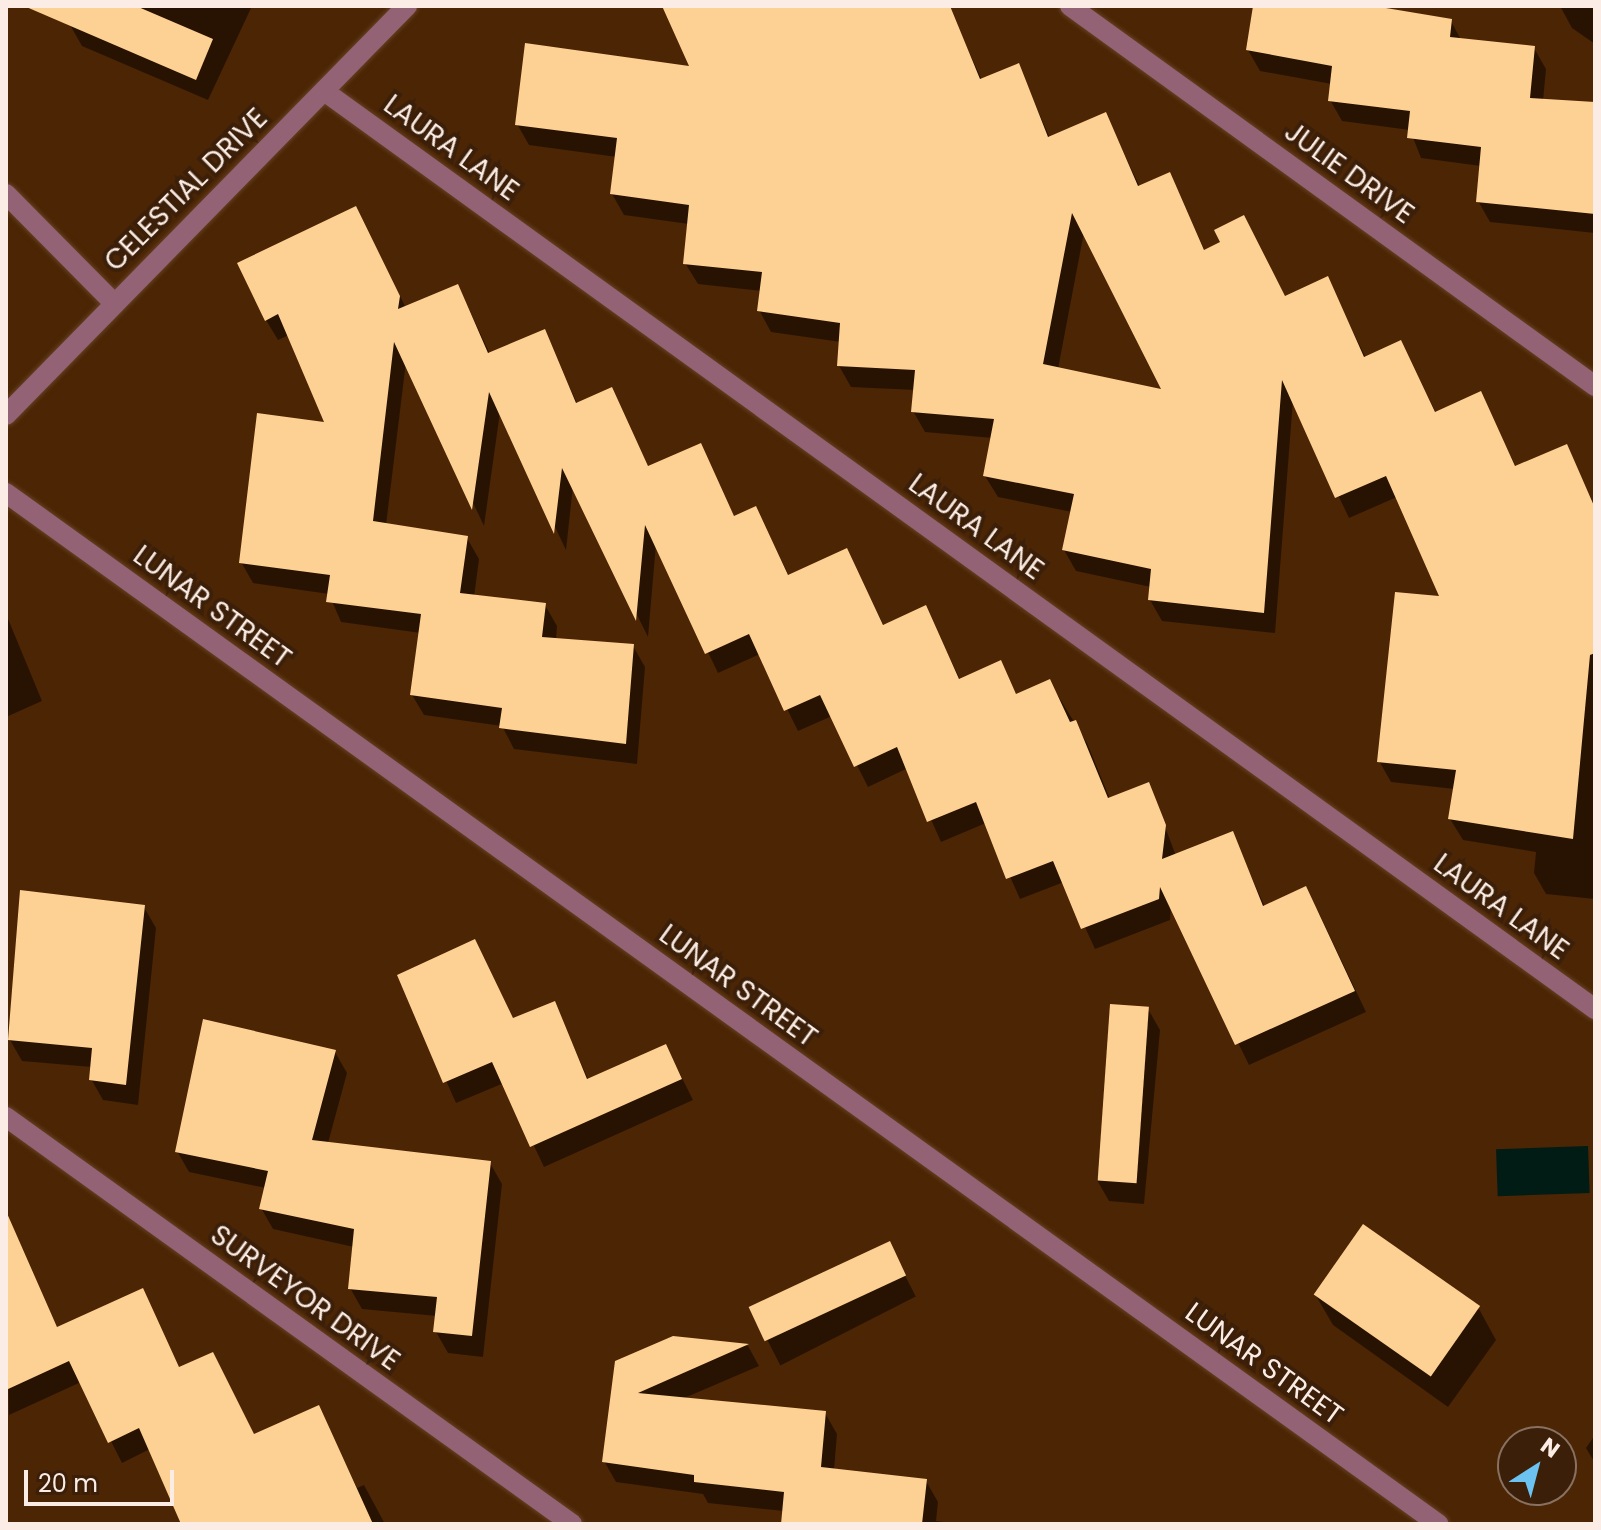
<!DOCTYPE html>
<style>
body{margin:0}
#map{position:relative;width:1601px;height:1530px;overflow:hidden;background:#4c2504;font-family:Poppins,sans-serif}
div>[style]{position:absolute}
.water>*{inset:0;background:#011c15;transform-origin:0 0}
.shadow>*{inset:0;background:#0007;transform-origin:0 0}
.building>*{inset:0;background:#fdd094;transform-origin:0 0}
.roads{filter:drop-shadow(0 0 2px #644124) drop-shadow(0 0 2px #644124)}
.minor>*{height:20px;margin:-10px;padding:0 10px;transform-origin:10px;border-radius:10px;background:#936275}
span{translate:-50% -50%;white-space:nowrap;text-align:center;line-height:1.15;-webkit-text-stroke:8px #3b1f09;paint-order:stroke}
.street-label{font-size:28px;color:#fbede5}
.frame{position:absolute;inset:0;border:8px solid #fbede5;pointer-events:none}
.north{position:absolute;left:1497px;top:1426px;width:80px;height:80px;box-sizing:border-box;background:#3b1f09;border:2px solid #887161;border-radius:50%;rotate:36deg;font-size:22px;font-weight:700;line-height:32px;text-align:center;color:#fbede5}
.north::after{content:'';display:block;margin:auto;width:28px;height:36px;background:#6cc3f2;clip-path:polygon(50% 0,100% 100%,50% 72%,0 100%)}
.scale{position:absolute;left:24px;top:1470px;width:150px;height:36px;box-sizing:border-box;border:4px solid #fbede5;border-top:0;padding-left:10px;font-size:24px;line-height:28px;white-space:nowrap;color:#fbede5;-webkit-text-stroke:6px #3b1f09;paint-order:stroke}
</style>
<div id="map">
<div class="water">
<div style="left:1588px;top:1146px;width:47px;height:92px;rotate:88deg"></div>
</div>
<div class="shadow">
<div style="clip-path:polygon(79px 6px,252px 6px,208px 100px,82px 46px,70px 25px)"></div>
<div style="clip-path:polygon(evenodd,664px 6px,950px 11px,982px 80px,1018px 65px,1050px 138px,1105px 114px,1140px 187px,1170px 175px,1205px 251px,1286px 298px,1327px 279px,1366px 358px,1401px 342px,1436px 413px,1480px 393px,1516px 467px,1566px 446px,1595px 506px,1595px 899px,1546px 894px,1534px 873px,1536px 852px,1463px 840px,1450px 819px,1455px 789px,1391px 782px,1379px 761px,1442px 599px,1397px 497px,1349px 518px,1293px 400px,1275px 633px,1162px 621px,1150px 600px,1151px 587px,1076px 571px,1064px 550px,1072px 512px,998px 497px,985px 476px,993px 438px,925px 432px,913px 411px,915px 390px,851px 387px,839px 366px,841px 342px,771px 332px,759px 310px,762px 291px,698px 284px,685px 263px,689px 224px,624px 215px,612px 194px,617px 157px,529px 145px,517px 124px,692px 68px,664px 6px,1084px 232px,1165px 392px,1058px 369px,1084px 232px)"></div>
<div style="clip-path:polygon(1255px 6px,1387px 6px,1387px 13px,1451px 21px,1461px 40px,1534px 48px,1546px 69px,1543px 101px,1595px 104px,1595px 233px,1490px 222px,1478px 201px,1481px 166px,1421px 158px,1410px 130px,1342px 121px,1330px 100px,1332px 84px,1260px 71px,1248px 50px)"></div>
<div style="clip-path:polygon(1560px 6px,1595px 6px,1595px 44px,1572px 28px)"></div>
<div style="clip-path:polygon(367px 230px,406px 308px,458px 286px,490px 354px,544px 332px,578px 405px,611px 390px,649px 468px,700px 445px,735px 518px,756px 508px,789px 576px,846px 550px,884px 626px,925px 608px,961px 681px,1000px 663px,1017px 696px,1049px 681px,1087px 743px,1110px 799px,1149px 784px,1176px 856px,1232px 834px,1265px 907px,1317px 909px,1366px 1012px,1249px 1065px,1171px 906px,1170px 920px,1095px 949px,1064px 882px,1020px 899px,986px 823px,941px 842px,908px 768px,868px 787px,832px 716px,798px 731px,760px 654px,718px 673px,656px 544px,648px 637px,573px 486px,566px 550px,500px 412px,484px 526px,406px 362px,386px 525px,467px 538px,479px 559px,474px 597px,545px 605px,557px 626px,556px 640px,633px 646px,645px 667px,637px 764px,514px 749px,502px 726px,424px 715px,412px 695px,421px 633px,341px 622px,329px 594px,253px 583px,241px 562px,328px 424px,289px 335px,278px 340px,266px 320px)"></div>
<div style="clip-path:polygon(6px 614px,42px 701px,6px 717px)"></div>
<div style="clip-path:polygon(144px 907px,156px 928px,138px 1105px,103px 1100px,91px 1079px,92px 1067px,22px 1061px,10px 1040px)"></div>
<div style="clip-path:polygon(399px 976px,514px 1020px,554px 1003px,589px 1081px,666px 1046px,693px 1100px,544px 1167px,504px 1083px,456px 1103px)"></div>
<div style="clip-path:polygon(1148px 1009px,1160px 1030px,1144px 1204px,1109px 1201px,1097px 1180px)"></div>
<div style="clip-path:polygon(335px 1052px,347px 1073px,328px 1143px,490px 1163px,502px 1184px,483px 1357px,448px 1353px,436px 1332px,437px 1316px,362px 1309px,350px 1288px,354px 1247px,273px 1229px,261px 1208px,266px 1188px,189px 1172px,177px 1151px)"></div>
<div style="left:889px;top:1244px;width:59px;height:152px;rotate:63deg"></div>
<div style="clip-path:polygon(6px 1245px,21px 1249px,58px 1329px,142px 1291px,180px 1369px,254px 1436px,318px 1408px,357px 1488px,364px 1485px,385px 1524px,185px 1524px,150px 1449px,122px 1463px,81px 1382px,9px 1415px)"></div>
<div style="clip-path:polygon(1315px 1294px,1479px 1309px,1496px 1340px,1448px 1407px,1333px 1325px)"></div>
<div style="clip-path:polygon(674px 1338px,748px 1346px,759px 1366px,682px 1399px,825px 1413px,837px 1434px,834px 1470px,926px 1481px,938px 1502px,936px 1521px,960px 1524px,783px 1524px,784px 1511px,708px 1503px,703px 1494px,616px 1482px,604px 1461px,617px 1362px)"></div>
<div style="clip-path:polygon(1595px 1435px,1595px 1463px,1586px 1448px)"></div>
</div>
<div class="building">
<div style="clip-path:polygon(24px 6px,136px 6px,213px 39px,196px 80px)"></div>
<div style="clip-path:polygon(evenodd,662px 6px,950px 6px,980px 79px,1019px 63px,1048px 137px,1106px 112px,1138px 186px,1170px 172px,1204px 250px,1220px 242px,1214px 230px,1244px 215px,1285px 296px,1328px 276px,1364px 357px,1401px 340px,1435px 412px,1481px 391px,1515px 466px,1567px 444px,1595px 508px,1595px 653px,1590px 655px,1573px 839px,1448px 819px,1456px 770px,1377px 762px,1395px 592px,1439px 596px,1386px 476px,1335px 498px,1282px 380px,1264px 613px,1148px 600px,1151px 569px,1062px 550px,1074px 494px,983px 476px,994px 419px,911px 412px,915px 370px,837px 366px,840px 323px,757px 311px,762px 272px,683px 264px,689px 205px,610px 194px,617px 138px,515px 125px,525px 43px,689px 66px,662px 6px,1072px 213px,1161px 389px,1043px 364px,1072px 213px)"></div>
<div style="clip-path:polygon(1253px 6px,1374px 6px,1452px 19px,1450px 37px,1535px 46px,1530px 98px,1595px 102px,1595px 214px,1476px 202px,1481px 147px,1407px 138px,1410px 111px,1328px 101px,1332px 66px,1246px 50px)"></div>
<div style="clip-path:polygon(356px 206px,400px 296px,398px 309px,458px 284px,488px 353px,545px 329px,576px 403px,612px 387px,648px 466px,701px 443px,734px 516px,756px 506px,788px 575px,847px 548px,883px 625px,926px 605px,959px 679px,1001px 660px,1016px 694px,1050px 679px,1070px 722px,1076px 720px,1108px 798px,1149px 782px,1166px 825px,1162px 859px,1233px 831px,1263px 906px,1306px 886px,1355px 991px,1235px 1045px,1160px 887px,1159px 899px,1081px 929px,1053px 861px,1006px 879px,976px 802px,927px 822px,897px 747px,854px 767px,820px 695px,784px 711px,749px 634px,705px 654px,645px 525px,636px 621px,562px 468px,554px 534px,489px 392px,472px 510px,394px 342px,373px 521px,468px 536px,460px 593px,546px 603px,542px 637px,634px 644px,626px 744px,499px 728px,502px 708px,410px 695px,421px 614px,326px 602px,330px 575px,239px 563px,257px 413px,324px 422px,278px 314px,265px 321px,237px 263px)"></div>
<div style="clip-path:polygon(20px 890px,145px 905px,126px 1085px,89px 1080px,92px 1048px,8px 1040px)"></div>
<div style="clip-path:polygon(475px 939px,513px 1018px,555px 1001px,587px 1079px,666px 1044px,682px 1079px,530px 1147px,492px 1062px,443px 1083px,397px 975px)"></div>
<div style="left:1110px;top:1004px;width:39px;height:177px;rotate:4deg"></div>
<div style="clip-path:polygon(203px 1019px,336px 1050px,312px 1140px,491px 1161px,472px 1336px,433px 1332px,437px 1297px,348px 1289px,354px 1229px,259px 1209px,268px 1171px,175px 1152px)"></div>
<div style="clip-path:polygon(6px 1211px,57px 1327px,143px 1288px,179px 1367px,213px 1352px,254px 1434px,319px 1405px,373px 1524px,181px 1524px,139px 1428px,108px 1443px,69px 1361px,6px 1390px)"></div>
<div style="left:1363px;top:1224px;width:143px;height:86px;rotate:35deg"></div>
<div style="left:890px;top:1241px;width:38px;height:156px;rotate:65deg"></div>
<div style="clip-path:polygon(673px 1336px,749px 1344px,638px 1393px,826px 1411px,821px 1467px,927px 1479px,922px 1524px,781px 1524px,784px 1492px,694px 1482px,694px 1475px,602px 1462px,615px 1361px)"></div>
</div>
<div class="roads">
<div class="minor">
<div style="left:1070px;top:6px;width:648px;rotate:35.9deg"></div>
<div style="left:324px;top:91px;width:1568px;rotate:35.84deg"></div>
<div style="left:6px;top:194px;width:153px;rotate:45.3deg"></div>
<div style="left:6px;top:415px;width:573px;rotate:-45.57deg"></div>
<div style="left:6px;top:493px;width:1765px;rotate:35.75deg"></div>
<div style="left:6px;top:1117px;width:697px;rotate:35.72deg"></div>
</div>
</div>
<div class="street-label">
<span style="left:451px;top:148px;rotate:36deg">LAURA LANE</span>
<span style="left:1349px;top:173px;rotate:36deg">JULIE DRIVE</span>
<span style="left:186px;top:190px;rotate:-45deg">CELESTIAL DRIVE</span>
<span style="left:976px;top:527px;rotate:36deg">LAURA LANE</span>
<span style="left:212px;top:607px;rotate:36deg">LUNAR STREET</span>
<span style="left:1501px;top:907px;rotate:36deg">LAURA LANE</span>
<span style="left:738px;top:986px;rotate:36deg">LUNAR STREET</span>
<span style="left:305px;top:1298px;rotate:36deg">SURVEYOR DRIVE</span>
<span style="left:1264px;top:1364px;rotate:36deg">LUNAR STREET</span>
</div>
<div class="frame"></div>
<div class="north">N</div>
<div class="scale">20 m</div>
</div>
